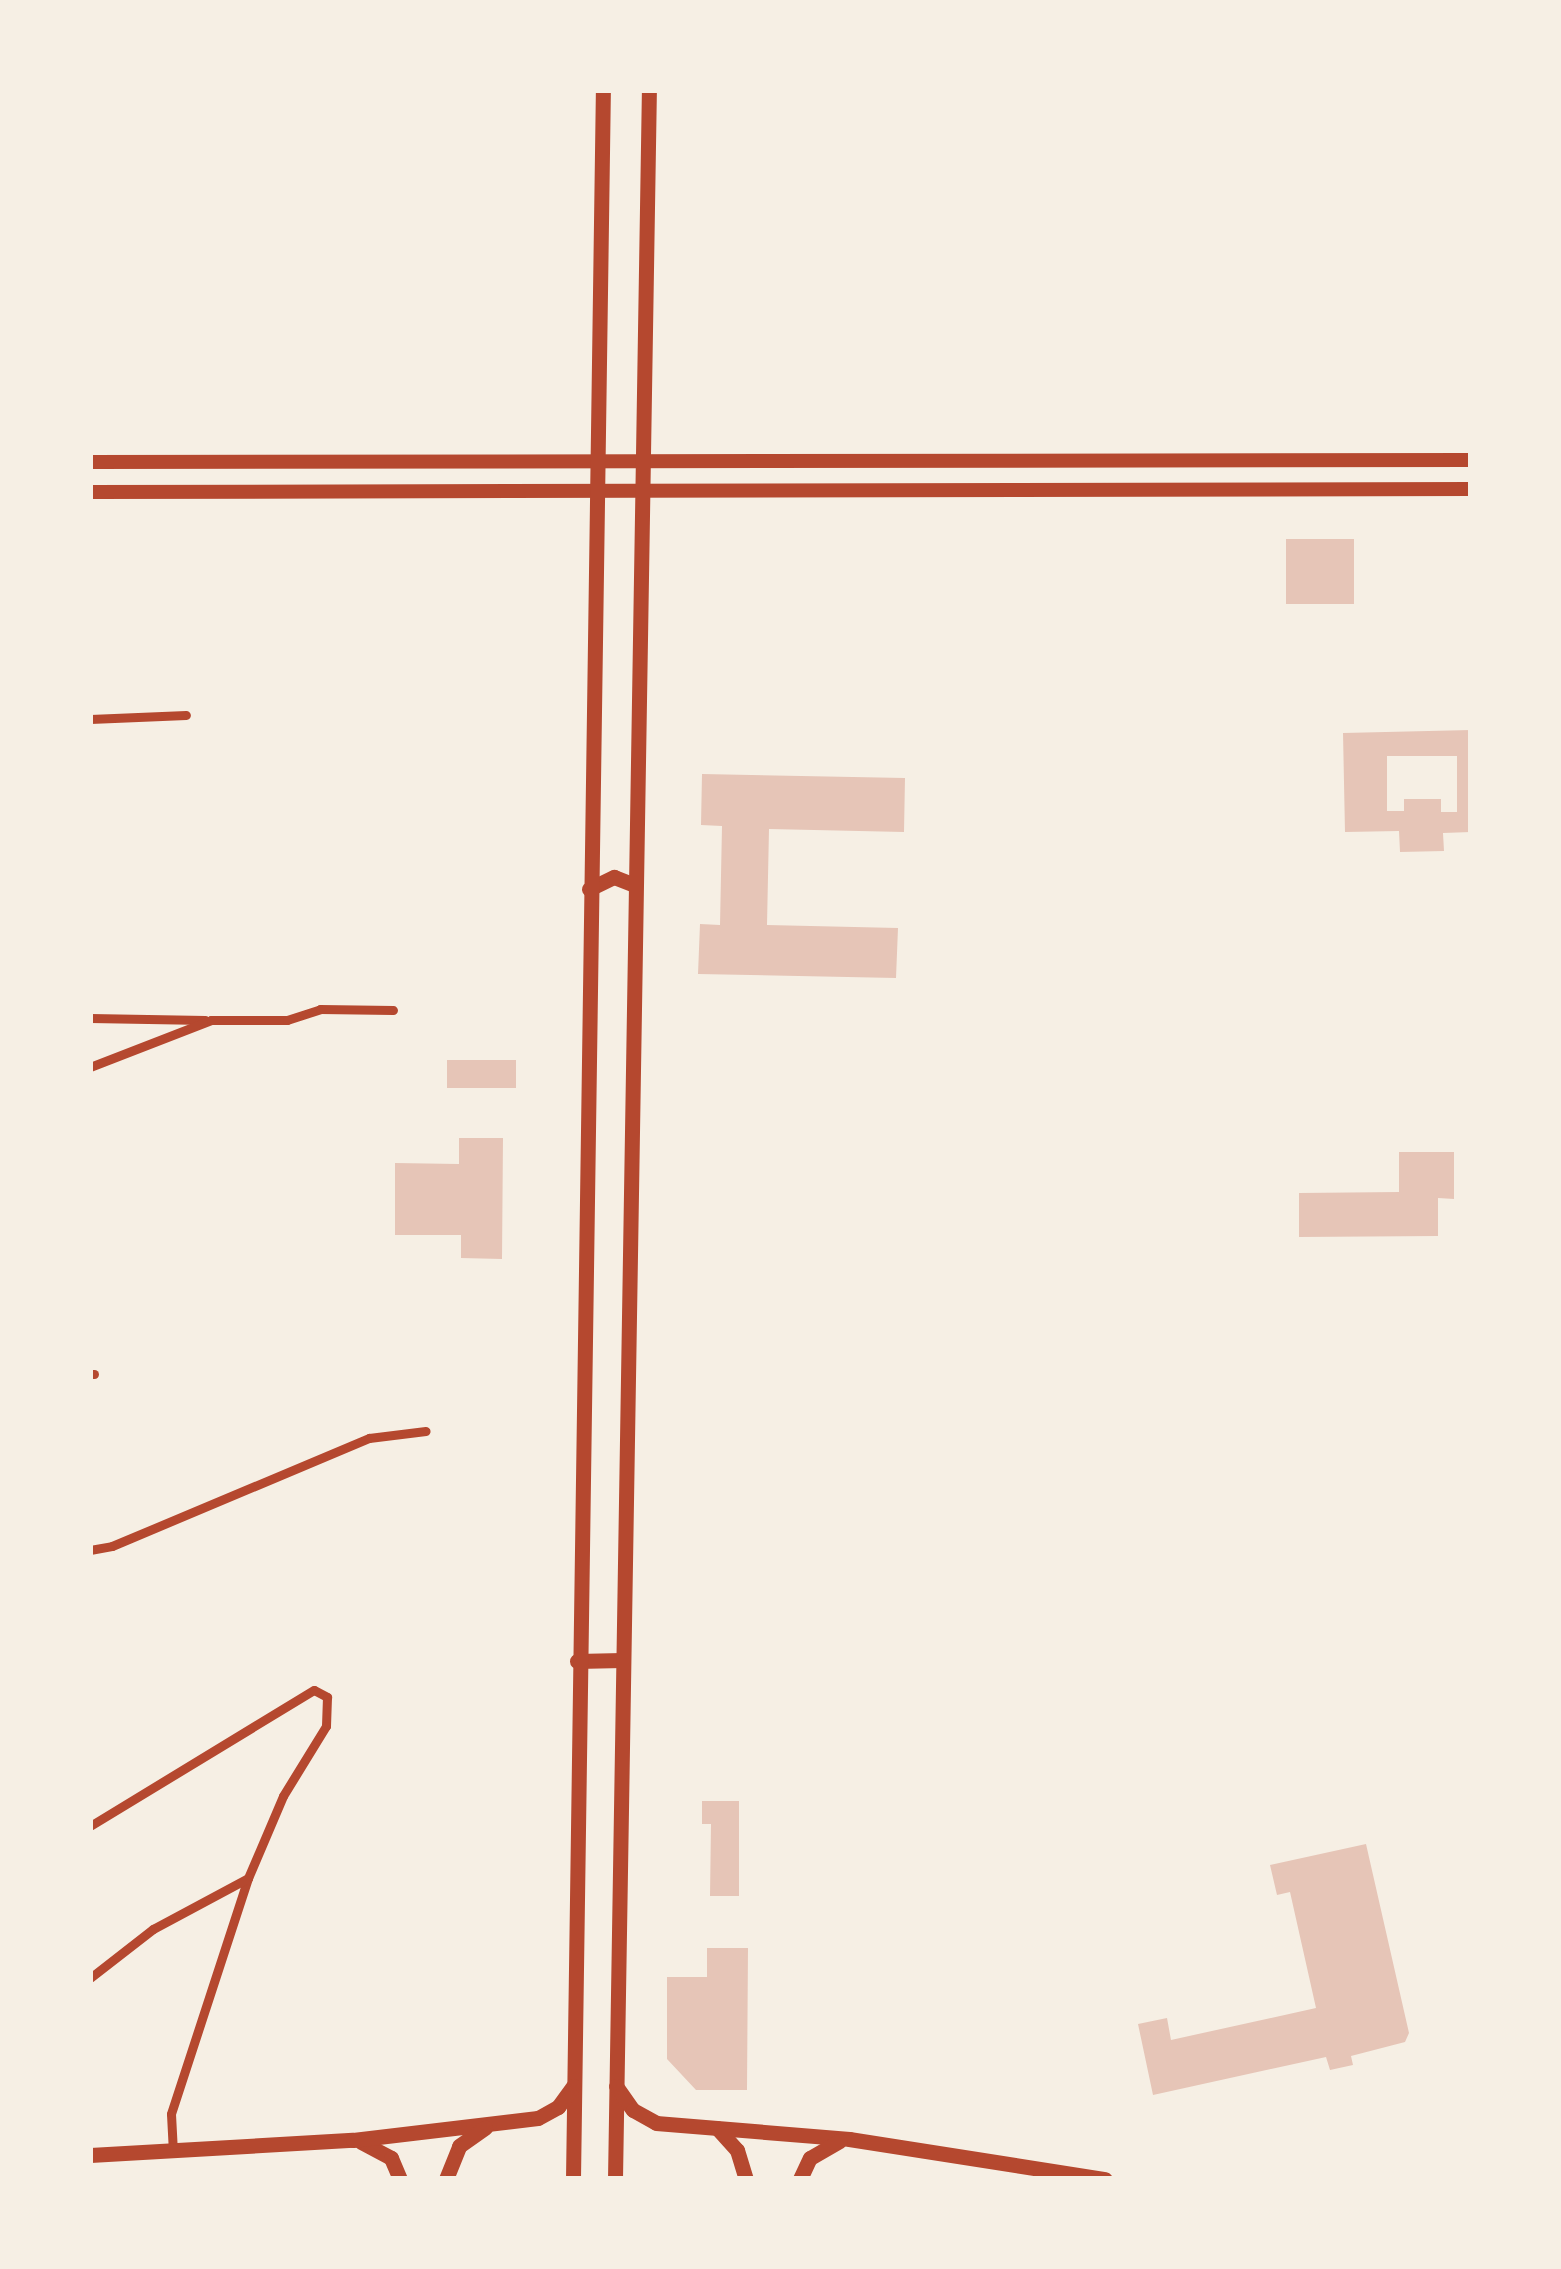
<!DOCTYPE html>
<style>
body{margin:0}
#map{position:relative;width:1561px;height:2269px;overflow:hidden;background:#f6efe4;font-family:"Open Sans",sans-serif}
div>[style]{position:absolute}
.building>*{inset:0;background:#e6c5b7;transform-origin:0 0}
.minor>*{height:9px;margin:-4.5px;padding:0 4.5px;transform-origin:4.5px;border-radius:4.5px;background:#b5482f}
.secondary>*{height:14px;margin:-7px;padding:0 7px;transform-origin:7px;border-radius:7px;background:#b5482f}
.primary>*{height:15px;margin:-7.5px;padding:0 7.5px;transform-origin:7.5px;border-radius:7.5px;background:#b5482f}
.trunk>*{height:15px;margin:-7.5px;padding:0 7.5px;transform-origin:7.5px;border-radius:7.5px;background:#b5482f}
span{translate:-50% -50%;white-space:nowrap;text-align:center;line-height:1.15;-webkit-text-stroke:10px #f6efe4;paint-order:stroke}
.frame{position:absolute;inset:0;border:93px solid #f6efe4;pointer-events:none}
</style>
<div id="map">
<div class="building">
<div style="left:1354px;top:539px;width:65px;height:68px;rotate:90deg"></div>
<div style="clip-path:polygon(evenodd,1471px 730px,1471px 832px,1443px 833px,1444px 851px,1400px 852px,1399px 831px,1345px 832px,1343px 733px,1471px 730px,1387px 756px,1457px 756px,1457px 812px,1441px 812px,1441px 799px,1404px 799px,1404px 811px,1387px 811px,1387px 756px)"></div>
<div style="clip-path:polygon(702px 774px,905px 778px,904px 832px,769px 829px,767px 925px,898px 928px,896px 978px,698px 974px,700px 924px,720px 925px,722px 826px,701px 825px)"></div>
<div style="left:447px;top:1060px;width:69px;height:28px"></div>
<div style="clip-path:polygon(459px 1138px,503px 1138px,502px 1259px,461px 1258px,461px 1235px,395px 1235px,395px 1163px,459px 1164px)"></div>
<div style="clip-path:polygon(1399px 1152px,1454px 1152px,1454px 1199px,1438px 1198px,1438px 1236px,1299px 1237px,1299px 1193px,1399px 1192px)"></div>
<div style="clip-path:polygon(702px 1801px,739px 1801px,739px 1896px,710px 1896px,711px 1824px,702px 1824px)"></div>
<div style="clip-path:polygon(1366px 1844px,1409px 2033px,1405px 2042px,1351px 2056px,1353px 2065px,1330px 2070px,1326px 2057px,1153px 2095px,1138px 2024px,1167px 2018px,1171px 2040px,1316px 2008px,1290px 1892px,1277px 1895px,1270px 1865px)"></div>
<div style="clip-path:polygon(707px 1948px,748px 1948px,747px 2090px,696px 2090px,667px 2059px,667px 1977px,707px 1977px)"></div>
</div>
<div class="minor">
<div style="left:90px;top:719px;width:96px;rotate:-2.4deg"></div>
<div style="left:90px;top:1018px;width:115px;rotate:1deg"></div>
<div style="left:90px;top:1067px;width:130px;rotate:-21.2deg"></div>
<div style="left:211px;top:1020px;width:76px"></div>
<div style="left:287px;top:1020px;width:35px;rotate:-18deg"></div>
<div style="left:320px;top:1009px;width:73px;rotate:0.8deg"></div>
<div style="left:90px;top:1374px;width:4px"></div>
<div style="left:90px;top:1550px;width:22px;rotate:-10deg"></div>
<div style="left:112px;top:1546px;width:279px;rotate:-22.8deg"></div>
<div style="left:369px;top:1438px;width:57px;rotate:-7deg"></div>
<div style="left:90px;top:1826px;width:262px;rotate:-31.3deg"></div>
<div style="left:314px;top:1690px;width:15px;rotate:28deg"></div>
<div style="left:327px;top:1697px;width:29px;rotate:92deg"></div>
<div style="left:326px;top:1726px;width:82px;rotate:121.6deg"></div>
<div style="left:283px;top:1796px;width:89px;rotate:113.1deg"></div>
<div style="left:248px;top:1878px;width:248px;rotate:108.1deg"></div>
<div style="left:171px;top:2114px;width:35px;rotate:87deg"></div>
<div style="left:90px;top:1978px;width:80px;rotate:-37.9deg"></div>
<div style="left:153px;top:1929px;width:108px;rotate:-28.2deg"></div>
</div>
<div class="secondary">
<div style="left:90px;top:462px;width:1381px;rotate:-0.08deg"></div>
<div style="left:90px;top:492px;width:1381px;rotate:-0.12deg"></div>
</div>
<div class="primary">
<div style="left:589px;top:889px;width:28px;rotate:-26deg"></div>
<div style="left:614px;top:877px;width:22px;rotate:21deg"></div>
<div style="left:577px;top:1661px;width:45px;rotate:-1.3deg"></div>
<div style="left:573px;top:2179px;width:2089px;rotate:-89.18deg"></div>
<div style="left:615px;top:2179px;width:2089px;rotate:-89.07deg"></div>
</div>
<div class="trunk">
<div style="left:616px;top:2086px;width:29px;rotate:55deg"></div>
<div style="left:633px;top:2110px;width:26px;rotate:29deg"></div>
<div style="left:656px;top:2123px;width:194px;rotate:4.7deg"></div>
<div style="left:849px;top:2139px;width:259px;rotate:8.9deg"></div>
<div style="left:717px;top:2128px;width:30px;rotate:48deg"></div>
<div style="left:737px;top:2150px;width:30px;rotate:73deg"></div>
<div style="left:361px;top:2142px;width:34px;rotate:28deg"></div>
<div style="left:391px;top:2158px;width:23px;rotate:67deg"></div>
<div style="left:90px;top:2155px;width:263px;rotate:-3.3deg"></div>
<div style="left:353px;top:2140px;width:186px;rotate:-6.8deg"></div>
<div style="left:538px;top:2118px;width:23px;rotate:-29deg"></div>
<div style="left:558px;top:2107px;width:26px;rotate:-54deg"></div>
<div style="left:446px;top:2179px;width:35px;rotate:-68deg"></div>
<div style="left:459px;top:2146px;width:32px;rotate:-35deg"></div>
<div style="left:800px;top:2179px;width:23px;rotate:-65deg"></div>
<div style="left:810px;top:2158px;width:34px;rotate:-30deg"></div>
</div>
<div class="frame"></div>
</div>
